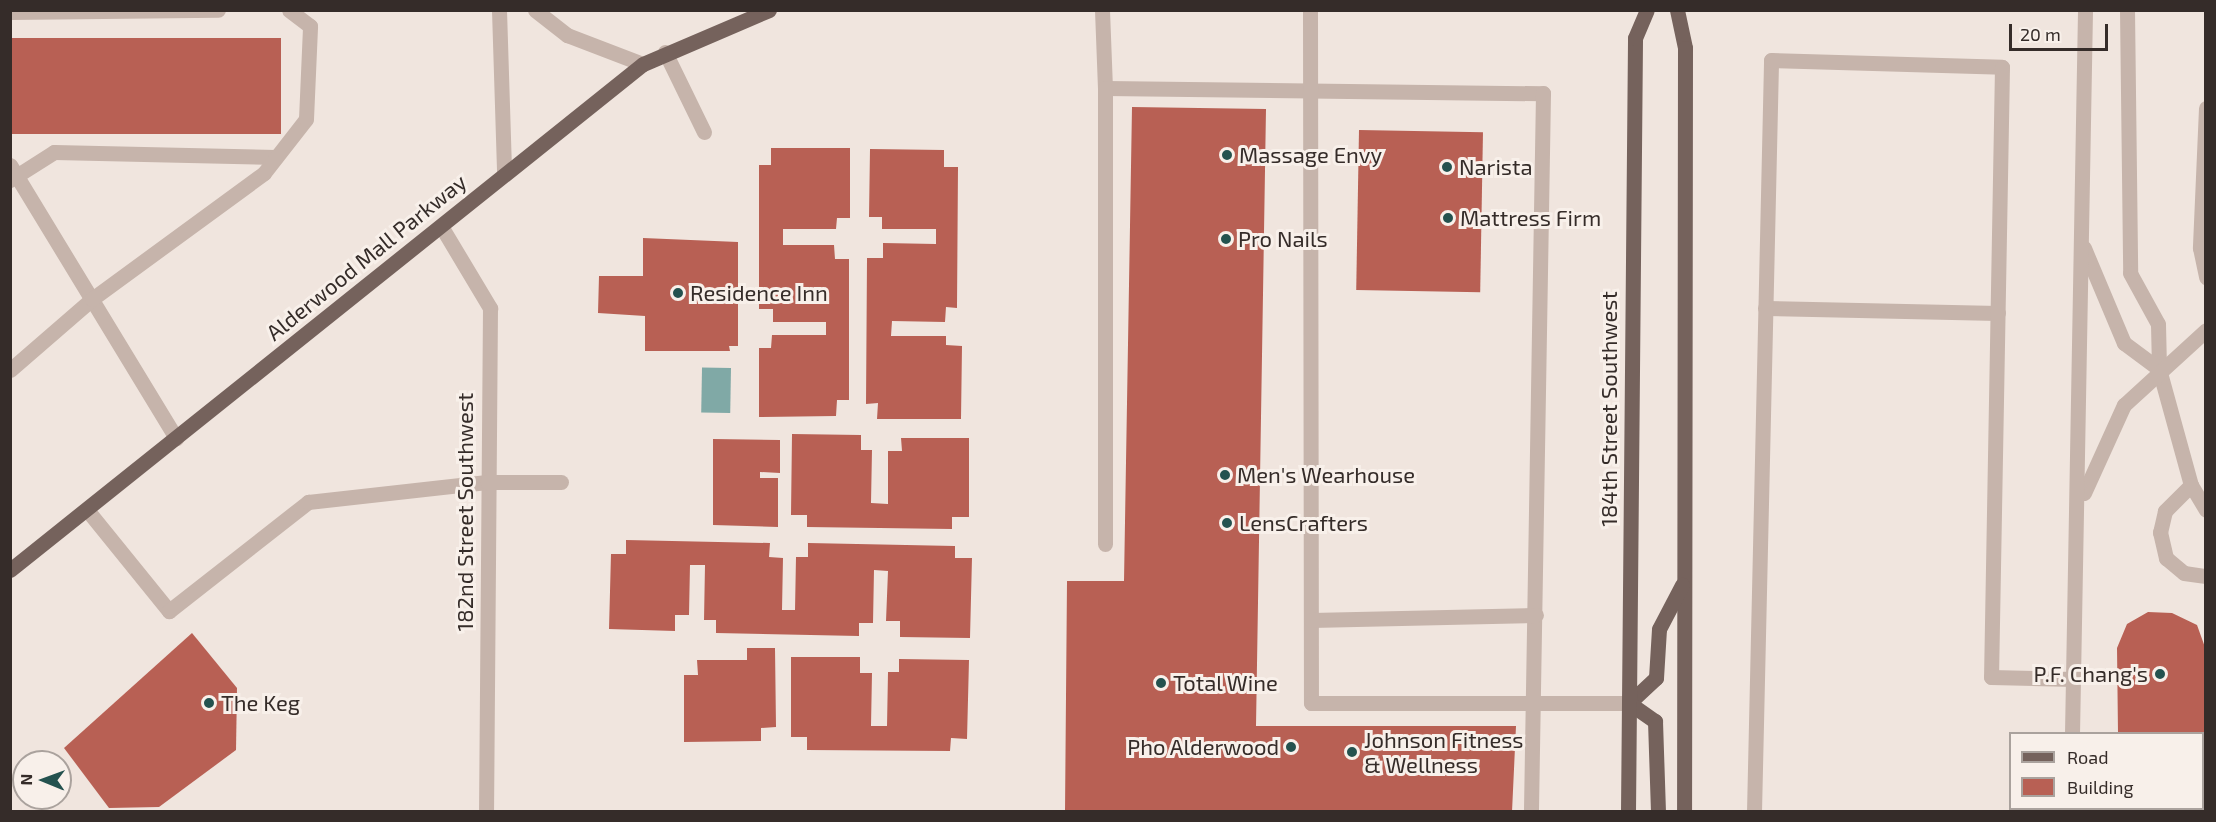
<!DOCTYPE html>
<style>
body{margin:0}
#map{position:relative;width:2216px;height:822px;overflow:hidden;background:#f0e5de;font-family:"Exo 2",sans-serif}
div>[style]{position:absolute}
.water>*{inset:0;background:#80a9a6;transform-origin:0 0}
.building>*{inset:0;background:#b86054;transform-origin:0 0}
.minor>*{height:15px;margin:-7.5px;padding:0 7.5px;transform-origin:7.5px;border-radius:7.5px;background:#c6b4ab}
.major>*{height:15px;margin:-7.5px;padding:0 7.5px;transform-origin:7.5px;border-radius:7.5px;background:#75625c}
.dots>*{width:16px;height:16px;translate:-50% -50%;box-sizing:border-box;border:3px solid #f8f0ea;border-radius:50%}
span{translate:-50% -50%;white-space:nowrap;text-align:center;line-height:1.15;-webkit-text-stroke:6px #f8f0ea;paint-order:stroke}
.poi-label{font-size:22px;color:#352c29}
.left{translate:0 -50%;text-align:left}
.right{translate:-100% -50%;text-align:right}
.street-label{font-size:22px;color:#352c29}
.frame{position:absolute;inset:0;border:12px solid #352c29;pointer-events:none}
.legend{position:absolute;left:2009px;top:732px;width:195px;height:78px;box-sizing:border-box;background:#f8f0ea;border:2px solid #aaa29d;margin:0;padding:8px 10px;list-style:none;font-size:18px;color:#352c29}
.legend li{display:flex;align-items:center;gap:12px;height:30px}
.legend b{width:30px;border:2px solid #aaa29d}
.north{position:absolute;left:12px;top:750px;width:60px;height:60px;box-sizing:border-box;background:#f8f0ea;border:2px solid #aaa29d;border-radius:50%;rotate:271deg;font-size:16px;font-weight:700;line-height:24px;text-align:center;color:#352c29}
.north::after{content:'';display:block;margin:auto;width:21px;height:27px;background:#24524f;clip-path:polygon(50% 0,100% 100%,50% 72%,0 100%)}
.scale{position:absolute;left:2009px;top:24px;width:99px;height:27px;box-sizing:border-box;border:3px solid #352c29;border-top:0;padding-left:8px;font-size:18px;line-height:21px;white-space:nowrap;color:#352c29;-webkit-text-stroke:4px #f8f0ea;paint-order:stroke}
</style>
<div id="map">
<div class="water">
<div style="left:731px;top:368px;width:45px;height:29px;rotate:91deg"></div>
</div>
<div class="building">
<div style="left:281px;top:38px;width:96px;height:269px;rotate:90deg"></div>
<div style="clip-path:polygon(1132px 107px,1266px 109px,1256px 726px,1516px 726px,1512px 812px,1065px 812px,1067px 581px,1124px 581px)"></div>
<div style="left:1359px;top:130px;width:124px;height:160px;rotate:1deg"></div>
<div style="clip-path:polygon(771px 148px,850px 148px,850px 218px,837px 218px,836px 229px,783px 229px,783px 245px,834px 245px,835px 259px,849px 259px,849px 400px,837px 400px,836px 416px,759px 417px,759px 348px,771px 348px,772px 335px,826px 335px,826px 322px,773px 322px,773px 309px,759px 309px,759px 165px,771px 165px)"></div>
<div style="clip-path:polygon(870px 149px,944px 150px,944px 167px,958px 167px,957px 308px,946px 307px,945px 322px,892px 321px,891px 336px,946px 336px,946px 345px,962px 346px,961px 419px,877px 419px,878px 403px,866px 404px,867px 258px,883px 258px,883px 243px,936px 244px,936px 229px,882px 229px,882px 217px,869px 217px)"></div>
<div style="clip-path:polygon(643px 238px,738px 242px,738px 346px,729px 346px,730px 351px,645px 351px,645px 316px,598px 313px,599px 276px,643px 276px)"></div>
<div style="clip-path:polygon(792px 434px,861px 435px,861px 450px,872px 450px,871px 503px,888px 504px,888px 451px,902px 451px,901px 438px,969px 438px,969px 517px,952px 517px,952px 529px,807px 527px,807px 515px,791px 515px)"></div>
<div style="clip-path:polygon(713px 439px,780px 440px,780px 473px,760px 472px,760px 478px,778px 478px,778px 527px,713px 525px)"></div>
<div style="clip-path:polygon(626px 540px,770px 543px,769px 557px,783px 558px,782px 610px,795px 610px,796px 557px,808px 557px,808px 543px,955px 546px,955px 558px,972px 558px,970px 638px,900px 637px,900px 621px,886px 621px,888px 571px,874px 570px,873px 623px,859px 623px,859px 636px,716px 633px,716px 620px,704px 620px,705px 565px,690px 565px,689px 615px,675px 615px,675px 631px,609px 629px,611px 554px,626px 554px)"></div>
<div style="clip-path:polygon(2148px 612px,2172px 613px,2197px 625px,2206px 650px,2206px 812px,2186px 812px,2202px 808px,2202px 734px,2118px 734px,2117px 648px,2127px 624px)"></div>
<div style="clip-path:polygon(192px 633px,237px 688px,236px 750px,159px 807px,109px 808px,64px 748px)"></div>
<div style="clip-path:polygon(747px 648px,775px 648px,776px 727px,761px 728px,761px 741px,684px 742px,684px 675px,698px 675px,697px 660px,747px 660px)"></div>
<div style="clip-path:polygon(791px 657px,860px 657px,860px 673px,872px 673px,871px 726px,887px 726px,888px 672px,899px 672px,899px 659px,969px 660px,967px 739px,951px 738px,950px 751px,807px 750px,807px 737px,791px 737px)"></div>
</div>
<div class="minor">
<div style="left:499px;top:10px;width:162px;rotate:88.2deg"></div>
<div style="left:535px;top:10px;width:41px;rotate:38deg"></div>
<div style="left:567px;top:35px;width:81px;rotate:20.9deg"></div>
<div style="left:1102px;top:10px;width:78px;rotate:87.8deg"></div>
<div style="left:1105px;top:88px;width:438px;rotate:0.7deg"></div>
<div style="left:1543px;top:93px;width:719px;rotate:90.96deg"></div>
<div style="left:1310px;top:10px;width:693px;rotate:89.92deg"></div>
<div style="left:1311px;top:703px;width:318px"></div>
<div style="left:2127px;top:10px;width:263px;rotate:89.3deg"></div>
<div style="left:2130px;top:273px;width:58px;rotate:61.2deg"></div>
<div style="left:2158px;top:324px;width:45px;rotate:88.7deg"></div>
<div style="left:2159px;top:369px;width:120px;rotate:74.6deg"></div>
<div style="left:2191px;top:485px;width:29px;rotate:59deg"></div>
<div style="left:10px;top:12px;width:208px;rotate:-0.6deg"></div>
<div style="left:665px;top:52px;width:89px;rotate:64deg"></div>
<div style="left:1105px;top:88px;width:456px;rotate:90deg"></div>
<div style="left:2206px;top:108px;width:140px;rotate:92.5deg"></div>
<div style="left:2200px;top:248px;width:30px;rotate:78deg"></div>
<div style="left:10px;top:165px;width:320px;rotate:58.7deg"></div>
<div style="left:10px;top:180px;width:52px;rotate:-32.5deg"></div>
<div style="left:54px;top:152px;width:222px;rotate:1.3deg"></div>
<div style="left:441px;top:226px;width:96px;rotate:59.1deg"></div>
<div style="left:490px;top:308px;width:504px;rotate:90.45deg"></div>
<div style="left:2084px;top:248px;width:103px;rotate:67.2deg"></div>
<div style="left:2124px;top:343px;width:44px;rotate:36.6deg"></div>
<div style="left:1765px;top:308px;width:233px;rotate:1.2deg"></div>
<div style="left:10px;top:370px;width:108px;rotate:-40.9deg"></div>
<div style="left:92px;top:299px;width:213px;rotate:-36.2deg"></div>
<div style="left:264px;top:173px;width:68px;rotate:-52.1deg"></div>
<div style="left:306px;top:119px;width:93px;rotate:-87.5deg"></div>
<div style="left:310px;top:26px;width:26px;rotate:-143deg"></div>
<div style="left:2191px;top:485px;width:37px;rotate:135deg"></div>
<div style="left:2165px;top:511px;width:22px;rotate:103deg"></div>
<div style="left:2160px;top:532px;width:27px;rotate:77deg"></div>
<div style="left:2166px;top:558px;width:23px;rotate:40deg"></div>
<div style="left:2184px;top:573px;width:22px;rotate:8deg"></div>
<div style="left:2084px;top:493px;width:97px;rotate:-65.6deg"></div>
<div style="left:2124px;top:405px;width:111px;rotate:-42.4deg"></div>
<div style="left:88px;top:511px;width:129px;rotate:51deg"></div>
<div style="left:169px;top:611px;width:177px;rotate:-38.1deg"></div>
<div style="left:308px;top:502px;width:180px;rotate:-6.4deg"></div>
<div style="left:487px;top:482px;width:74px"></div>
<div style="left:1311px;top:620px;width:225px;rotate:-1.3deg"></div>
<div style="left:2072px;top:734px;width:724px;rotate:-88.97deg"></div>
<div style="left:1754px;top:812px;width:752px;rotate:-88.7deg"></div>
<div style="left:1771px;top:60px;width:231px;rotate:1.7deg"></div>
<div style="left:2002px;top:67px;width:610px;rotate:91.03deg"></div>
<div style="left:1991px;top:677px;width:83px;rotate:1.4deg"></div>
<div style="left:2071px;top:812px;width:4px;rotate:-90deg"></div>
</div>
<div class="major">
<div style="left:1677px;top:10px;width:39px;rotate:78deg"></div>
<div style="left:1685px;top:48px;width:764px;rotate:90.07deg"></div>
<div style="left:10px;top:570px;width:810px;rotate:-38.64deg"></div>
<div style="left:643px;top:64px;width:137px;rotate:-23.2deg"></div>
<div style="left:1629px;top:703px;width:37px;rotate:-43deg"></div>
<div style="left:1656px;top:678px;width:49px;rotate:-86.5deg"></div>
<div style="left:1659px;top:629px;width:50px;rotate:-62.4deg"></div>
<div style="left:1629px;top:703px;width:32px;rotate:35deg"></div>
<div style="left:1655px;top:721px;width:91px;rotate:88.1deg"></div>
<div style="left:1628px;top:812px;width:774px;rotate:-89.48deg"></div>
<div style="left:1635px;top:38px;width:30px;rotate:-67deg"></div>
</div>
<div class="dots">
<div style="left:1227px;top:155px;background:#24524f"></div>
<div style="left:1447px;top:167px;background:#24524f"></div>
<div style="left:1448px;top:218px;background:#24524f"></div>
<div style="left:1226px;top:239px;background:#24524f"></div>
<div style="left:678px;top:293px;background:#24524f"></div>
<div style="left:1225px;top:475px;background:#24524f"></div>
<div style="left:1227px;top:523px;background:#24524f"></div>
<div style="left:2160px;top:674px;background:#24524f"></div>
<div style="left:1161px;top:683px;background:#24524f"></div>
<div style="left:209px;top:703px;background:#24524f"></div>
<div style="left:1291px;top:747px;background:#24524f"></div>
<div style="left:1352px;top:752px;background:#24524f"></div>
</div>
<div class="poi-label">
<span class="left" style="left:1239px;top:155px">Massage Envy</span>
<span class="left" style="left:1459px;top:167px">Narista</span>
<span class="left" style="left:1460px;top:218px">Mattress Firm</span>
<span class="left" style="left:1238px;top:239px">Pro Nails</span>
<span class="left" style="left:690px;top:293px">Residence Inn</span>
<span class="left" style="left:1237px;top:475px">Men's Wearhouse</span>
<span class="left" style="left:1239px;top:523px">LensCrafters</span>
<span class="right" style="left:2148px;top:674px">P.F. Chang's</span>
<span class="left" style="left:1173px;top:683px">Total Wine</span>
<span class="left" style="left:221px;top:703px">The Keg</span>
<span class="left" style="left:1364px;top:752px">Johnson Fitness<br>&amp; Wellness</span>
<span class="right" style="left:1279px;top:747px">Pho Alderwood</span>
</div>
<div class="street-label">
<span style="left:366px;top:257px;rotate:-39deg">Alderwood Mall Parkway</span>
<span style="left:1609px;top:409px;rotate:-90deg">184th Street Southwest</span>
<span style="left:465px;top:512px;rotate:-90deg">182nd Street Southwest</span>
</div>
<div class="frame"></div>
<ul class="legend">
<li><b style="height:8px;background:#75625c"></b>Road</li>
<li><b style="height:16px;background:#b86054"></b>Building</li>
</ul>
<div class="north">N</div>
<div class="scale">20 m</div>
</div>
